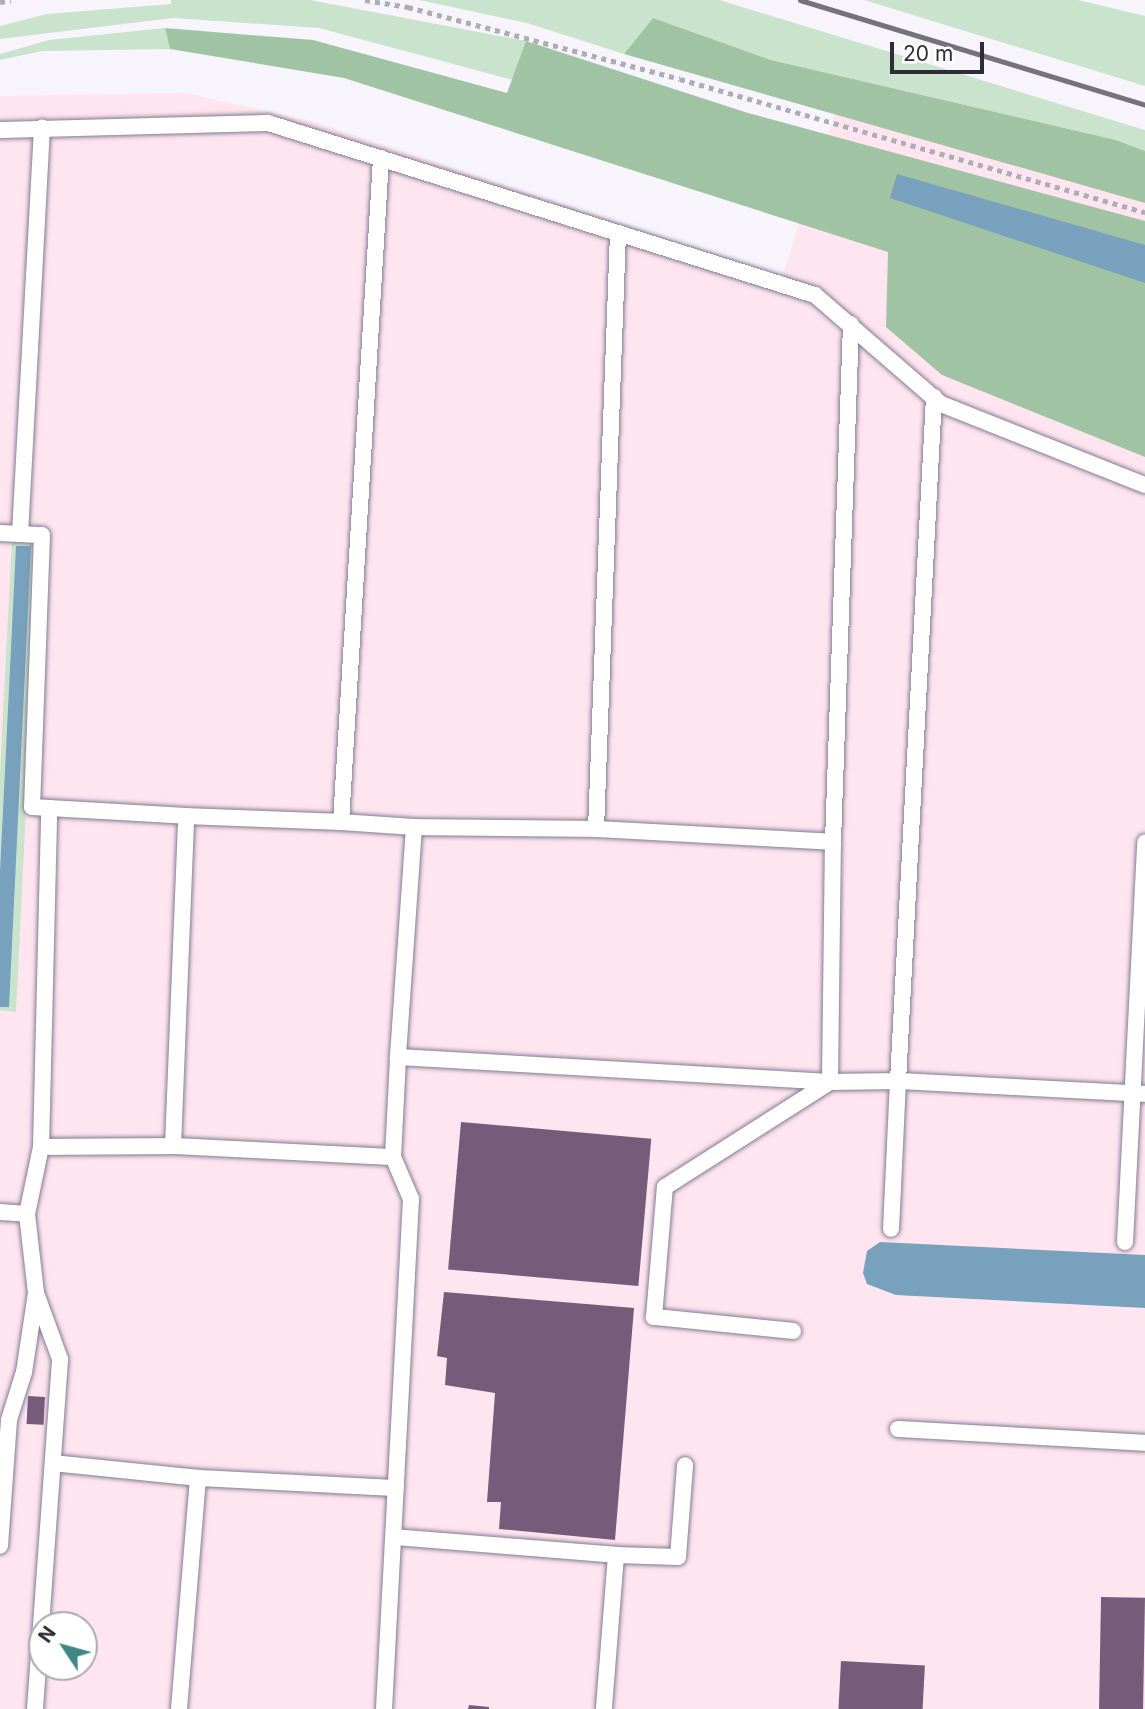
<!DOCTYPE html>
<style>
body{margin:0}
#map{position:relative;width:1145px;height:1709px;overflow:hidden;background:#f7f5fb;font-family:Inter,sans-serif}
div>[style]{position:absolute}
.industrial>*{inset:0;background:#fee5ef}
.green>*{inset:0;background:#cae3cc}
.forest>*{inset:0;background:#a0c4a3}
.water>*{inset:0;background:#77a1bc}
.building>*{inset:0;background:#775b7b;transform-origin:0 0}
.path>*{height:4.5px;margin-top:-2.25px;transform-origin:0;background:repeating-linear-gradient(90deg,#afadb4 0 5px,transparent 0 10px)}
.roads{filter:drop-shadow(0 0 2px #827c94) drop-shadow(0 0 2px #827c94)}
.service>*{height:16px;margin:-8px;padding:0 8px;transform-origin:8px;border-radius:8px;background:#fff}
.rail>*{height:5px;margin:-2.5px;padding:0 2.5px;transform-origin:2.5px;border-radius:2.5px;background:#74727b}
span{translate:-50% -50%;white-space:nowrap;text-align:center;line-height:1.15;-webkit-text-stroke:7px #fff;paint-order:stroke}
.north{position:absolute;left:28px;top:1611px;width:70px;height:70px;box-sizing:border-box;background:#fff;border:2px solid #ababaf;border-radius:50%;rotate:306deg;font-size:19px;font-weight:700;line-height:28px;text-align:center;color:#2e2c36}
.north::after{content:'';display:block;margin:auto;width:24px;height:32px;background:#408887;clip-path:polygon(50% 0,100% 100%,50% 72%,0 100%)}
.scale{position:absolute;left:890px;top:42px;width:94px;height:32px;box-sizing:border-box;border:4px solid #2e2c36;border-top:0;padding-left:9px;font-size:21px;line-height:24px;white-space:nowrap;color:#2e2c36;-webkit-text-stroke:5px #fff;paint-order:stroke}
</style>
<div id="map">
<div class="industrial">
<div style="clip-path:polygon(evenodd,185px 93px,311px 121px,782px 277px,839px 100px,1145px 193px,1145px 1709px,0 1709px,0 96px,185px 93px,42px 1625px,84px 1625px,84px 1667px,42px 1667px,42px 1625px)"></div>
</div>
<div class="green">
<div style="clip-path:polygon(171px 0,310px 0,526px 41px,513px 80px,319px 28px,173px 18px,0 39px,0 26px,47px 14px,171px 4px)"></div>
<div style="clip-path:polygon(419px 0,719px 0,1145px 130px,1145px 151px,1116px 140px,771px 60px,653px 18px,624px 54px,527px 23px)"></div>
<div style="clip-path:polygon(864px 0,1078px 0,1145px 16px,1145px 86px)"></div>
<div style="clip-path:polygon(165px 28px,170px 49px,42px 51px,0 60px,0 54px,49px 40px)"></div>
<div style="clip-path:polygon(12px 540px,39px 542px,16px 1012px,0 1010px,0 774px)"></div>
</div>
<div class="forest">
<div style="clip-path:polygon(653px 18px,771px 60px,1116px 140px,1145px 151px,1145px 203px,624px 54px)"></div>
<div style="clip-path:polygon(165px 28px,313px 40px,507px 93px,526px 41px,748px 113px,1145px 221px,1145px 457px,942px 375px,886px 327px,888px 252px,344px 78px,170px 49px)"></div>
</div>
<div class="water">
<div style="clip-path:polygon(897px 174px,1145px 245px,1145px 283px,890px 198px)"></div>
<div style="clip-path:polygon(16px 546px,31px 546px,9px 1007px,0 1007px,0 872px)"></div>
<div style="clip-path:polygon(880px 1242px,1145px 1255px,1145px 1308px,896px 1295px,867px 1284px,863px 1273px,867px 1251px)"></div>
</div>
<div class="building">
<div style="left:461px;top:1122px;width:191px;height:148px;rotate:5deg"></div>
<div style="clip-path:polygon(444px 1292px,634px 1308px,615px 1540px,499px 1529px,501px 1502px,487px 1502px,495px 1393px,445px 1385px,447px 1358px,437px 1356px)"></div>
<div style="left:28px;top:1396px;width:17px;height:28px;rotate:3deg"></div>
<div style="left:1101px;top:1597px;width:44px;height:112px;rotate:1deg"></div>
<div style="left:841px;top:1661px;width:84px;height:48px;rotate:3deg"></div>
<div style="clip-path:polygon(469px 1705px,489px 1707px,489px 1709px,468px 1709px)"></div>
</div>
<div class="path">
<div style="left:365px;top:0;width:44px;rotate:9.2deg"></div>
<div style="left:408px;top:7px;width:281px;rotate:14.8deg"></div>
<div style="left:680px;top:79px;width:484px;rotate:16deg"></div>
<div style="left:0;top:2px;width:11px;rotate:-10deg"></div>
</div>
<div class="roads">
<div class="service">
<div style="left:0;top:130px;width:268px;rotate:-1.5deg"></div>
<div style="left:268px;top:123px;width:573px;rotate:17.46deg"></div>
<div style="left:815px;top:295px;width:167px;rotate:40.9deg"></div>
<div style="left:941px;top:404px;width:219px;rotate:21.7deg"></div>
<div style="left:618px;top:233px;width:596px;rotate:92.11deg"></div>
<div style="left:596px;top:829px;width:237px;rotate:3.1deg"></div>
<div style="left:833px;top:842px;width:518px;rotate:-88.01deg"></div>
<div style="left:934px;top:397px;width:685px;rotate:93.01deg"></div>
<div style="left:898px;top:1081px;width:247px;rotate:3deg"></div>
<div style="left:0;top:533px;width:20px;rotate:3deg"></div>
<div style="left:20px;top:534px;width:407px;rotate:-86.9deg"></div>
<div style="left:20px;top:534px;width:22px;rotate:3deg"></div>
<div style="left:42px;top:535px;width:272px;rotate:92.1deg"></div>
<div style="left:32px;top:807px;width:154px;rotate:3.3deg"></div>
<div style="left:341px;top:822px;width:73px;rotate:3.9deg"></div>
<div style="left:414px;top:827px;width:231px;rotate:94deg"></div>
<div style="left:398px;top:1057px;width:433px;rotate:3.3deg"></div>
<div style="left:830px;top:1082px;width:240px;rotate:-89.3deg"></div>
<div style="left:414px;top:827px;width:182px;rotate:0.6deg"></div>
<div style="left:173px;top:1146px;width:220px;rotate:2.9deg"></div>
<div style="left:393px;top:1157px;width:100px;rotate:-87.1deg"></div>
<div style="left:41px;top:1147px;width:339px;rotate:-88.6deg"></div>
<div style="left:0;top:1212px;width:27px;rotate:4deg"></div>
<div style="left:27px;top:1214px;width:80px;rotate:83.5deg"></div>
<div style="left:36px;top:1293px;width:80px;rotate:98.6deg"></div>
<div style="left:24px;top:1372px;width:50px;rotate:107.4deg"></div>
<div style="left:9px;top:1420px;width:126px;rotate:94.1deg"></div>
<div style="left:27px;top:1214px;width:68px;rotate:-78.2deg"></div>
<div style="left:41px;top:1147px;width:132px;rotate:-0.4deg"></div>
<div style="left:173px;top:1146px;width:330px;rotate:-87.7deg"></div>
<div style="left:186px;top:816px;width:155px;rotate:2.2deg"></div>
<div style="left:341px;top:822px;width:665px;rotate:-86.55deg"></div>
<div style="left:1125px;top:1242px;width:400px;rotate:-87.1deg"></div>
<div style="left:793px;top:1331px;width:140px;rotate:-174.2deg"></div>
<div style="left:654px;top:1317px;width:130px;rotate:-85.2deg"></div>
<div style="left:665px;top:1187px;width:196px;rotate:-32.5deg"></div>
<div style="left:830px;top:1082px;width:68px;rotate:-0.8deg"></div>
<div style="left:898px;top:1081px;width:148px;rotate:92.7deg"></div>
<div style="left:898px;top:1429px;width:247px;rotate:3.2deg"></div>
<div style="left:53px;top:1463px;width:146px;rotate:5.9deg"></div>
<div style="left:198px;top:1478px;width:232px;rotate:94.7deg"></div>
<div style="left:198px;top:1478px;width:198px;rotate:2.9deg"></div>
<div style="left:394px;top:1537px;width:223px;rotate:4.6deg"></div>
<div style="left:616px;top:1555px;width:154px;rotate:94.5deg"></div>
<div style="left:616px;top:1555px;width:62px;rotate:1.8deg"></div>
<div style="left:678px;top:1557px;width:92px;rotate:-85.6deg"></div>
<div style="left:35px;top:1709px;width:351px;rotate:-85.9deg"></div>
<div style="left:60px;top:1359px;width:70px;rotate:-110deg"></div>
<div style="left:384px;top:1709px;width:511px;rotate:-86.97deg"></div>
<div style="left:411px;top:1199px;width:46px;rotate:-113.2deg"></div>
</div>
</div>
<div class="rail">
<div style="left:800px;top:0;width:361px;rotate:16.9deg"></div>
</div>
<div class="north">N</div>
<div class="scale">20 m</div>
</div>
